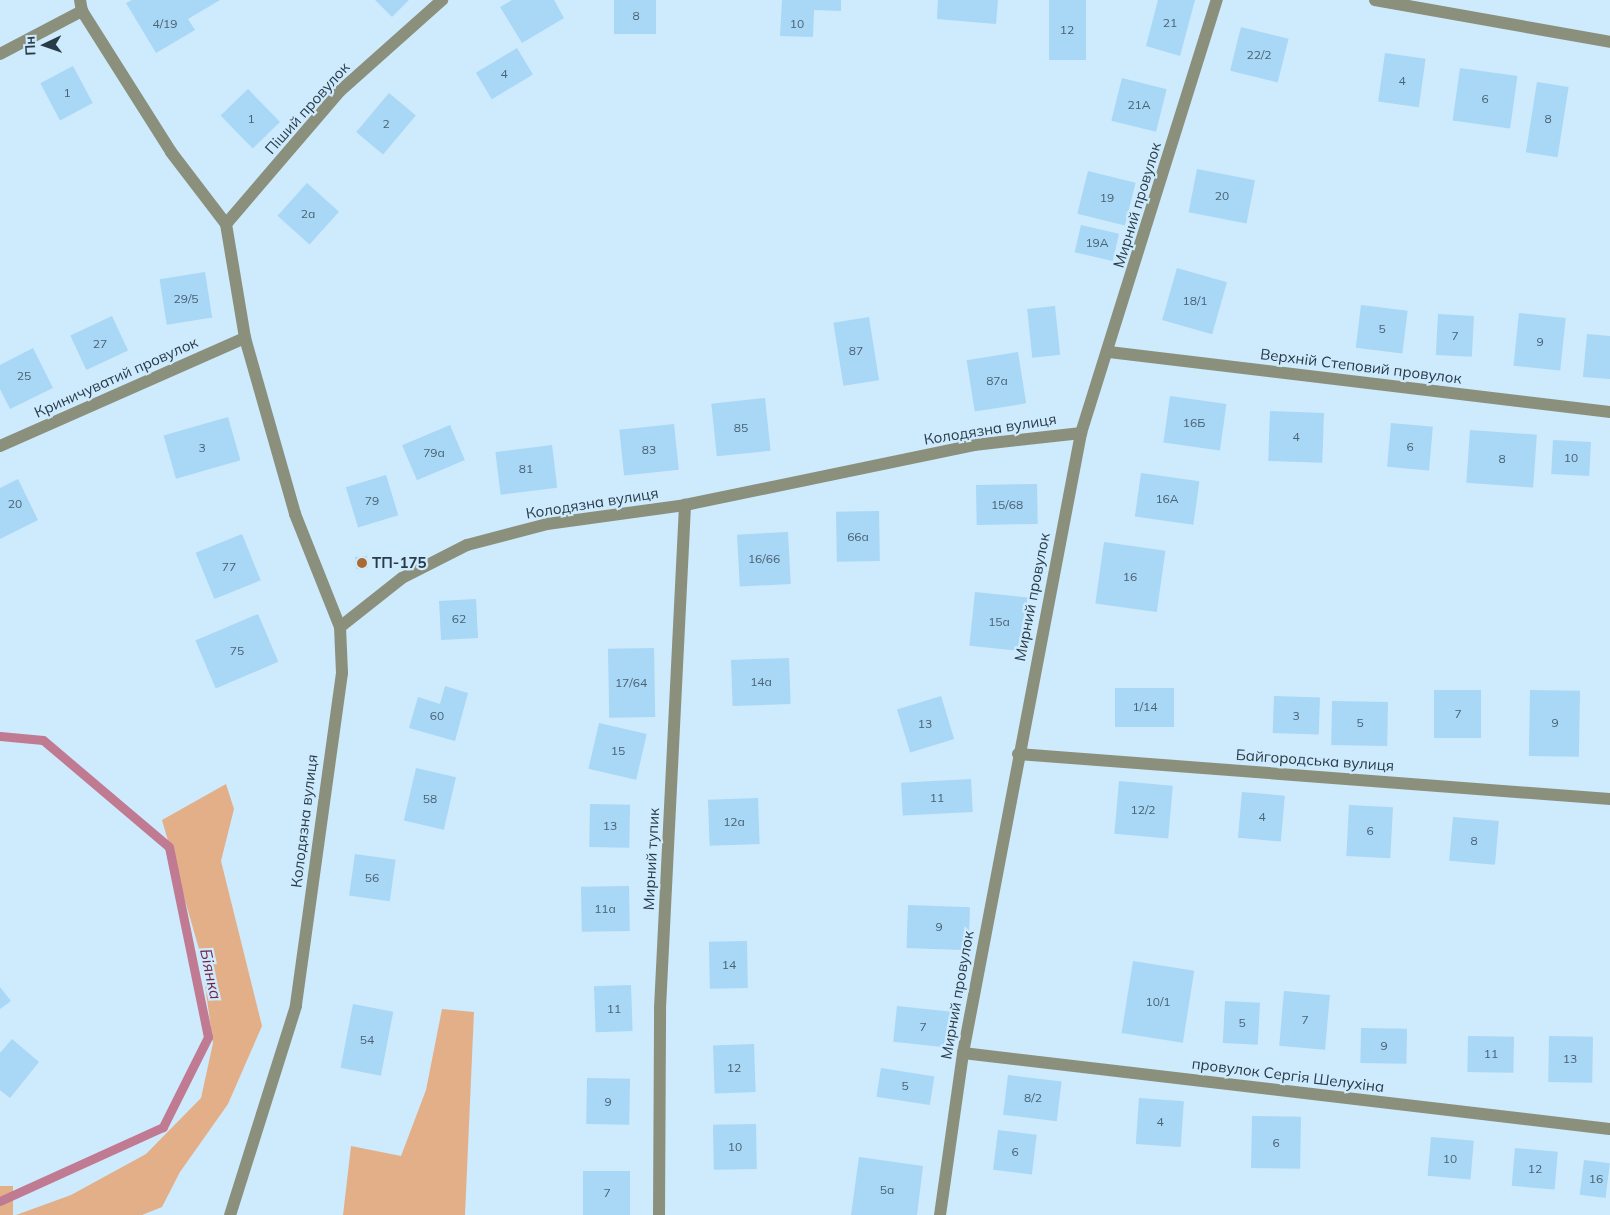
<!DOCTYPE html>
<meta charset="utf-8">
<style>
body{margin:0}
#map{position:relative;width:1610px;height:1215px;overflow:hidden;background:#ceeafd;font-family:Mulish,sans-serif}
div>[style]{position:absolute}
.green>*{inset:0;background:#e3af89;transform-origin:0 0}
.stream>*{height:9px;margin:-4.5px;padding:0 4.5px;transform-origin:4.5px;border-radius:4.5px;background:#c07a92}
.building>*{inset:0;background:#a9d7f6;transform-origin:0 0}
.minor>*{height:12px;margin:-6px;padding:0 6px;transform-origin:6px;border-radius:6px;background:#8b907c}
.dots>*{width:14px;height:14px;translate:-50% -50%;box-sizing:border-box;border:2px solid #ceeafd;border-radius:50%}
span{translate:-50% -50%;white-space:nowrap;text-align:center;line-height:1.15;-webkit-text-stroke:4.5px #ceeafd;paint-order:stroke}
.number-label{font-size:12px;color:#496274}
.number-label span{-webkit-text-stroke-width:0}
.street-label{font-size:15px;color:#293b48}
.poi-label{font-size:15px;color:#293b48;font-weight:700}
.left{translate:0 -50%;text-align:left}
.water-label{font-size:16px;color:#782448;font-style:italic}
.north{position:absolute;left:20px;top:20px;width:50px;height:50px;-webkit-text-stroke:4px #ceeafd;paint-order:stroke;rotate:267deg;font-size:14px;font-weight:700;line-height:20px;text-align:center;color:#293b48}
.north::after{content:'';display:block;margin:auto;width:18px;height:22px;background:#293b48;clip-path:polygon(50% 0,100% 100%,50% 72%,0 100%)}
</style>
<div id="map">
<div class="green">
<div style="clip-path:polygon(226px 784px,234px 809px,221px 861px,262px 1026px,228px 1104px,180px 1172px,162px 1207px,142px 1215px,16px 1215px,71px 1195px,146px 1154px,201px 1098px,213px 1043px,201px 956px,162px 820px)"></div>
<div style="clip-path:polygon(442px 1009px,474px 1012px,465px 1215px,343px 1215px,351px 1146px,401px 1156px,426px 1090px)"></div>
<div style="left:0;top:1186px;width:13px;height:29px"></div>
</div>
<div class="stream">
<div style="left:0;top:736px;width:43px;rotate:5.3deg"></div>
<div style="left:43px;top:740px;width:165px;rotate:40.3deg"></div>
<div style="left:169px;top:847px;width:194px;rotate:78.4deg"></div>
<div style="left:208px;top:1037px;width:101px;rotate:116.6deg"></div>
<div style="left:163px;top:1127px;width:179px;rotate:155.6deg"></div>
</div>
<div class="building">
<div style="clip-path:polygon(132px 0,220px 0,188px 19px,195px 30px,156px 53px,126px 3px)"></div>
<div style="clip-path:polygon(375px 0,409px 0,392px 17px)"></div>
<div style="clip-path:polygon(512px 0,554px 0,564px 18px,522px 43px,500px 7px)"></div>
<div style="left:614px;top:0;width:42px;height:34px"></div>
<div style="clip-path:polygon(782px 0,841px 0,841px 11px,814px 10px,813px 37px,780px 36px)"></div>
<div style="clip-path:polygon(938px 0,998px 0,996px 24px,937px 19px)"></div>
<div style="left:1049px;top:0;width:37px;height:60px"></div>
<div style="clip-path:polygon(1158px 0,1195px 0,1180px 56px,1146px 46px)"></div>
<div style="left:1241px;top:27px;width:49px;height:45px;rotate:14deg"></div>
<div style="left:517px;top:48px;width:31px;height:48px;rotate:59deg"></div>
<div style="left:1385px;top:53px;width:41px;height:49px;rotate:8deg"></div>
<div style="left:73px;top:66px;width:42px;height:37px;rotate:62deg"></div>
<div style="left:1460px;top:68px;width:58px;height:53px;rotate:8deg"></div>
<div style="left:1122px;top:78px;width:46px;height:44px;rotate:14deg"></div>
<div style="left:1537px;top:82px;width:32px;height:71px;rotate:9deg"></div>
<div style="left:248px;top:89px;width:46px;height:38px;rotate:46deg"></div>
<div style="left:389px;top:93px;width:35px;height:51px;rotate:40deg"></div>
<div style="left:1197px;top:169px;width:59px;height:44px;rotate:11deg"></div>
<div style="left:1088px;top:171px;width:49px;height:44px;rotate:14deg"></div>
<div style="left:307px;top:183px;width:43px;height:44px;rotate:42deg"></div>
<div style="left:1081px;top:225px;width:39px;height:28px;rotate:13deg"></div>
<div style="left:1177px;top:268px;width:52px;height:54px;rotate:16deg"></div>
<div style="left:205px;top:272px;width:46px;height:46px;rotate:81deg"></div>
<div style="left:1361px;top:305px;width:47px;height:43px;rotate:7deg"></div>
<div style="left:1055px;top:306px;width:49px;height:28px;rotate:84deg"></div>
<div style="left:1519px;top:313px;width:47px;height:53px;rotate:6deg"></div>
<div style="left:1438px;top:314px;width:36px;height:41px;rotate:3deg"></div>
<div style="left:112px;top:316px;width:38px;height:46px;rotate:65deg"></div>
<div style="left:869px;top:317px;width:64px;height:36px;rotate:81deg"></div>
<div style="clip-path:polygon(1587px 334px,1610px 336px,1610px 379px,1583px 377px)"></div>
<div style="clip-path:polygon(33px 348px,53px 388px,10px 409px,0 389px,0 365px)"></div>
<div style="left:1018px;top:352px;width:52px;height:52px;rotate:81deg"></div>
<div style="left:1170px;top:396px;width:57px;height:47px;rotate:8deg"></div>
<div style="left:765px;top:398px;width:53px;height:54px;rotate:84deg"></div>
<div style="left:1270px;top:411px;width:54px;height:50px;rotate:2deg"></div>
<div style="left:228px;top:417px;width:45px;height:67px;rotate:74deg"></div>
<div style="left:1391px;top:423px;width:42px;height:44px;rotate:5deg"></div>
<div style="left:674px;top:424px;width:46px;height:55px;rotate:84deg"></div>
<div style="left:450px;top:425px;width:38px;height:52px;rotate:67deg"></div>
<div style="left:1470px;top:430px;width:67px;height:53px;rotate:4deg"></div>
<div style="left:1553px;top:440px;width:38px;height:34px;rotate:3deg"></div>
<div style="left:552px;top:445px;width:43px;height:57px;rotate:83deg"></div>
<div style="left:1141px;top:473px;width:59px;height:44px;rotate:8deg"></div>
<div style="left:386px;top:475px;width:42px;height:42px;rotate:73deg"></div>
<div style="clip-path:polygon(18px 479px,38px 520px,0 539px,0 488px)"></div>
<div style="left:1037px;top:484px;width:40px;height:61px;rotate:89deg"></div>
<div style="left:879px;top:511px;width:50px;height:43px;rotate:89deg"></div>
<div style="left:788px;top:532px;width:52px;height:51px;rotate:87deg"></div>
<div style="left:242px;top:534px;width:50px;height:50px;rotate:68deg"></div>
<div style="left:1104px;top:542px;width:62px;height:62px;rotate:8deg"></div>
<div style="left:367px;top:556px;width:12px;height:12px;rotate:85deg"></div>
<div style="left:975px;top:592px;width:53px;height:54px;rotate:6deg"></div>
<div style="left:476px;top:599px;width:39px;height:37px;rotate:87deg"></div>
<div style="left:258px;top:614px;width:52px;height:68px;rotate:67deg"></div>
<div style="left:654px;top:648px;width:69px;height:46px;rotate:89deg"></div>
<div style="left:789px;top:658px;width:46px;height:58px;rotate:88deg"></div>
<div style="clip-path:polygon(445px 686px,468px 693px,455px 741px,409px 728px,418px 697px,440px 704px)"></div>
<div style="left:1115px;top:688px;width:59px;height:39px"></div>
<div style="left:1434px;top:690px;width:47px;height:48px"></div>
<div style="left:1530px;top:690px;width:50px;height:66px;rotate:1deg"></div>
<div style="left:941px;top:696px;width:45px;height:46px;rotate:73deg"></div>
<div style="left:1274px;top:696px;width:46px;height:37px;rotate:2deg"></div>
<div style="left:1332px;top:701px;width:56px;height:44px;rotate:1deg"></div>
<div style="left:599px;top:723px;width:49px;height:47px;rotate:13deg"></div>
<div style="left:416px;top:768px;width:41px;height:54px;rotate:13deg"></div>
<div style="left:971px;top:779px;width:33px;height:70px;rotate:87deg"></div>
<div style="left:1119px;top:781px;width:54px;height:53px;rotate:5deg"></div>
<div style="left:1242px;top:792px;width:43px;height:46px;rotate:5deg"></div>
<div style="left:758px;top:798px;width:46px;height:50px;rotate:88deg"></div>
<div style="left:590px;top:804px;width:40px;height:43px;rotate:1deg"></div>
<div style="left:1349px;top:805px;width:44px;height:51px;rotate:3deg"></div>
<div style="left:1453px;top:817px;width:46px;height:44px;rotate:5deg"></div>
<div style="left:355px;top:854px;width:41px;height:42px;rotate:8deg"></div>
<div style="left:629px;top:886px;width:45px;height:48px;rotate:89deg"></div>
<div style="left:908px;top:905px;width:62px;height:43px;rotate:2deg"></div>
<div style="left:747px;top:941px;width:47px;height:38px;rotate:89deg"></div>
<div style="left:1133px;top:961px;width:62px;height:73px;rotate:9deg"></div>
<div style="left:631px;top:985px;width:46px;height:37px;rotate:88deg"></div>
<div style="clip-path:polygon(0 987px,11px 1001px,0 1009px)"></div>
<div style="left:1284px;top:991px;width:46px;height:55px;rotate:5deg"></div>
<div style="left:1225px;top:1001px;width:35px;height:42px;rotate:3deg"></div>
<div style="left:353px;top:1004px;width:41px;height:65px;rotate:11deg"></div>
<div style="left:897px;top:1006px;width:57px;height:36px;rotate:6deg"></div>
<div style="left:1361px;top:1028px;width:46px;height:35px;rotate:1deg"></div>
<div style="left:1468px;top:1036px;width:46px;height:36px;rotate:1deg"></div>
<div style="left:1549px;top:1036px;width:44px;height:46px;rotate:1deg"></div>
<div style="clip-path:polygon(12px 1039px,39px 1062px,10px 1098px,0 1090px,0 1053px)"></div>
<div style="left:754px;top:1044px;width:48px;height:41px;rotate:88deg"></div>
<div style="left:881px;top:1068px;width:54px;height:29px;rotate:9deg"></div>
<div style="left:1008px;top:1075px;width:54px;height:40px;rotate:7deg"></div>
<div style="left:587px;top:1078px;width:43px;height:46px;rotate:1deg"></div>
<div style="left:1139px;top:1098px;width:45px;height:46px;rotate:4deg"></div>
<div style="left:1252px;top:1116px;width:49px;height:52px;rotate:1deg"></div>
<div style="left:756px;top:1124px;width:45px;height:43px;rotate:89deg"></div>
<div style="left:998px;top:1130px;width:39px;height:40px;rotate:7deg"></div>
<div style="left:1431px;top:1137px;width:43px;height:39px;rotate:5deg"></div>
<div style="left:1515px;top:1148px;width:43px;height:38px;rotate:5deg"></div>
<div style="clip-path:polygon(859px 1157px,923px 1166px,917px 1215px,851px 1215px)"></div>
<div style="left:1584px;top:1160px;width:26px;height:35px;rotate:7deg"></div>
<div style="left:630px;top:1171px;width:44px;height:47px;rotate:90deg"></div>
</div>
<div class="minor">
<div style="left:80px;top:0;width:11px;rotate:80deg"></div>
<div style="left:82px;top:11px;width:167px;rotate:57.7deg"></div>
<div style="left:171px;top:152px;width:91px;rotate:52.6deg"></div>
<div style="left:226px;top:224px;width:116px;rotate:80.5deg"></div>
<div style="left:245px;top:338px;width:183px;rotate:74.1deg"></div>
<div style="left:295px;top:514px;width:122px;rotate:68.3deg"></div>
<div style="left:340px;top:627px;width:46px;rotate:87.5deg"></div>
<div style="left:342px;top:673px;width:336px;rotate:97.9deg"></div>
<div style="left:296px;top:1006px;width:219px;rotate:107.5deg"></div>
<div style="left:1375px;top:0;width:239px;rotate:10.1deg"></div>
<div style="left:0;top:54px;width:93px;rotate:-27.7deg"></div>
<div style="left:226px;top:224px;width:175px;rotate:-49.4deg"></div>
<div style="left:340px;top:91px;width:137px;rotate:-41.7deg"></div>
<div style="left:1109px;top:352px;width:505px;rotate:6.83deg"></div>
<div style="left:0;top:446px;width:268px;rotate:-23.8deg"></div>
<div style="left:340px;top:627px;width:79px;rotate:-38.3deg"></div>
<div style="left:402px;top:578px;width:73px;rotate:-26.9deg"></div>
<div style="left:467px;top:545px;width:83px;rotate:-14.7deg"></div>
<div style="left:547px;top:524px;width:139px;rotate:-7.8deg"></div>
<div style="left:685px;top:505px;width:295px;rotate:-11.7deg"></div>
<div style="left:974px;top:445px;width:108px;rotate:-6.4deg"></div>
<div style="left:1018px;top:754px;width:594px;rotate:4.35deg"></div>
<div style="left:963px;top:1053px;width:651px;rotate:6.7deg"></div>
<div style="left:659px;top:1215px;width:207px;rotate:-89.7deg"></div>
<div style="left:660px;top:1008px;width:504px;rotate:-87.15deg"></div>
<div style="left:940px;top:1215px;width:164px;rotate:-81.9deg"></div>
<div style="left:963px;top:1053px;width:631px;rotate:-79.22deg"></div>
<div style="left:1081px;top:433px;width:454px;rotate:-72.6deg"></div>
</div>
<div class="dots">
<div style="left:362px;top:563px;background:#ab6a34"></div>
</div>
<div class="number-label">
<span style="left:636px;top:16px">8</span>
<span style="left:1170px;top:23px">21</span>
<span style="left:165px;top:24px">4/19</span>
<span style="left:797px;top:24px">10</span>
<span style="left:1067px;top:30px">12</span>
<span style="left:1259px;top:55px">22/2</span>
<span style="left:504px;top:74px">4</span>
<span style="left:1402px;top:81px">4</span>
<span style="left:67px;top:93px">1</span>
<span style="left:1485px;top:99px">6</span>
<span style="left:1139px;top:105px">21А</span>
<span style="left:251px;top:119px">1</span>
<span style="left:1548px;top:119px">8</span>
<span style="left:386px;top:124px">2</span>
<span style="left:1222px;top:196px">20</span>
<span style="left:1107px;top:198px">19</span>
<span style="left:308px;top:214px">2а</span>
<span style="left:1097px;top:243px">19А</span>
<span style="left:186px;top:299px">29/5</span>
<span style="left:1195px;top:301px">18/1</span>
<span style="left:1382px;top:329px">5</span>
<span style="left:1455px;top:336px">7</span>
<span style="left:1540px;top:342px">9</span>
<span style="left:100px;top:344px">27</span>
<span style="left:856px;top:351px">87</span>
<span style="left:24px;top:376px">25</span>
<span style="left:997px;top:381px">87а</span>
<span style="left:1194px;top:423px">16Б</span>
<span style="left:741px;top:428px">85</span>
<span style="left:1296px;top:437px">4</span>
<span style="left:1410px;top:447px">6</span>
<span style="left:202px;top:448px">3</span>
<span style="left:649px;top:450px">83</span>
<span style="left:434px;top:453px">79а</span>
<span style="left:1571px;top:458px">10</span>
<span style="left:1502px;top:459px">8</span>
<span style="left:526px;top:469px">81</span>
<span style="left:1167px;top:499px">16А</span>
<span style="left:372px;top:501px">79</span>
<span style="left:15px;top:504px">20</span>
<span style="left:1007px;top:505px">15/68</span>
<span style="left:858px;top:537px">66а</span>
<span style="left:764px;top:559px">16/66</span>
<span style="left:229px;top:567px">77</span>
<span style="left:1130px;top:577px">16</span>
<span style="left:459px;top:619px">62</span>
<span style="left:999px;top:622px">15а</span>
<span style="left:237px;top:651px">75</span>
<span style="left:761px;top:682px">14а</span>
<span style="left:631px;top:683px">17/64</span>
<span style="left:1145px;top:707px">1/14</span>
<span style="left:1458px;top:714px">7</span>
<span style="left:437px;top:716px">60</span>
<span style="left:1296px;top:716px">3</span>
<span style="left:1360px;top:723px">5</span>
<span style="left:1555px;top:723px">9</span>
<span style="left:925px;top:724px">13</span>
<span style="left:618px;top:751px">15</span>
<span style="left:937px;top:798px">11</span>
<span style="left:430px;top:799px">58</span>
<span style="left:1143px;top:810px">12/2</span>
<span style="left:1262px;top:817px">4</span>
<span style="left:734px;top:822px">12а</span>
<span style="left:610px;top:826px">13</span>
<span style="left:1370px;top:831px">6</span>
<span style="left:1474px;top:841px">8</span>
<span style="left:372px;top:878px">56</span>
<span style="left:605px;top:909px">11а</span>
<span style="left:939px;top:927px">9</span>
<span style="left:729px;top:965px">14</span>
<span style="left:1158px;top:1002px">10/1</span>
<span style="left:614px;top:1009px">11</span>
<span style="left:1305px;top:1020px">7</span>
<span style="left:1242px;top:1023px">5</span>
<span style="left:923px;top:1027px">7</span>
<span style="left:367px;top:1040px">54</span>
<span style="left:1384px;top:1046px">9</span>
<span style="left:1491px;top:1054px">11</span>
<span style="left:1570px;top:1059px">13</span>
<span style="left:734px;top:1068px">12</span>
<span style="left:905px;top:1086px">5</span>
<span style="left:1033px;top:1098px">8/2</span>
<span style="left:608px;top:1102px">9</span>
<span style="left:1160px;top:1122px">4</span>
<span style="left:1276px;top:1143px">6</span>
<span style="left:735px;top:1147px">10</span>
<span style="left:1015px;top:1152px">6</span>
<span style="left:1450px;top:1159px">10</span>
<span style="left:1535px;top:1169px">12</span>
<span style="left:1596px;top:1179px">16</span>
<span style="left:887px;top:1190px">5а</span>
<span style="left:607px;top:1193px">7</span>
</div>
<div class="street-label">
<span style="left:307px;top:108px;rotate:-48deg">Піший провулок</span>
<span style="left:1137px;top:205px;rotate:-73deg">Мирний провулок</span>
<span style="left:1361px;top:366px;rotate:7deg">Верхній Степовий провулок</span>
<span style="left:116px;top:377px;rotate:-24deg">Криничуватий провулок</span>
<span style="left:990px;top:429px;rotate:-9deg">Колодязна вулиця</span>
<span style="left:592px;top:503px;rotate:-9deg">Колодязна вулиця</span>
<span style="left:1032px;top:597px;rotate:-79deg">Мирний провулок</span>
<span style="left:1315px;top:760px;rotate:4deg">Байгородська вулиця</span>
<span style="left:304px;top:821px;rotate:-83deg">Колодязна вулиця</span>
<span style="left:651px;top:859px;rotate:-87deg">Мирний тупик</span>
<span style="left:957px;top:995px;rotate:-80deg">Мирний провулок</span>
<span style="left:1288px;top:1075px;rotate:7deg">провулок Сергія Шелухіна</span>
</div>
<div class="poi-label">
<span class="left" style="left:372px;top:563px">ТП-175</span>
</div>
<div class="water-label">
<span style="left:211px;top:974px;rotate:78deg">Біянка</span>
</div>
<div class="north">Пн</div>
</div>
